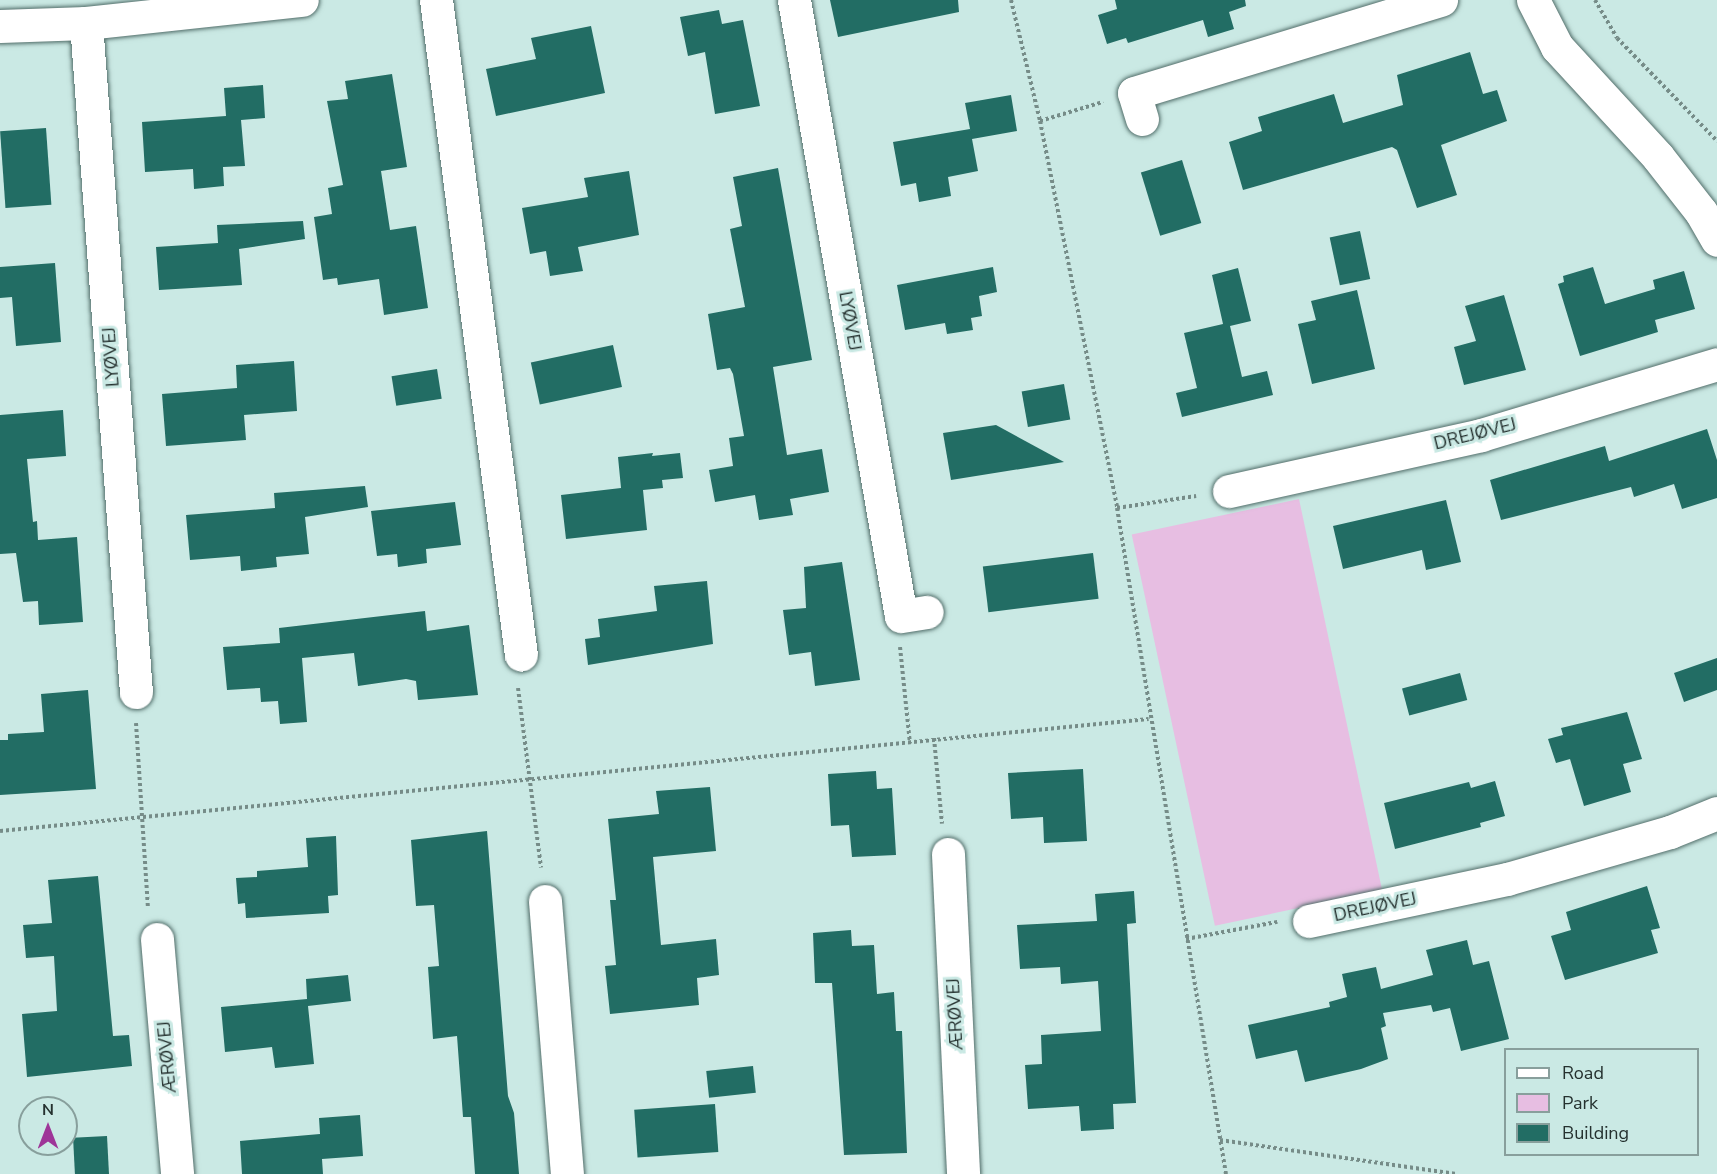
<!DOCTYPE html>
<meta charset="utf-8">
<style>
body{margin:0}
#map{position:relative;width:1717px;height:1174px;overflow:hidden;background:#cae9e4;font-family:"Nunito Sans",sans-serif}
div>[style]{position:absolute}
.green>*{inset:0;background:#e7bee2;transform-origin:0 0}
.building>*{inset:0;background:#226d64;transform-origin:0 0}
.path>*{height:4px;margin-top:-2px;transform-origin:0;background:repeating-linear-gradient(90deg,#768c88 0 3px,transparent 0 6px)}
.roads{filter:drop-shadow(0 0 2px #526e6a) drop-shadow(0 0 2px #526e6a)}
.minor>*{height:33px;margin:-16.5px;padding:0 16.5px;transform-origin:16.5px;border-radius:16.5px;background:#fff}
span{translate:-50% -50%;white-space:nowrap;text-align:center;line-height:1.15;-webkit-text-stroke:6px #cae9e4;paint-order:stroke}
.street-label{font-size:18px;color:#25312f}
.legend{position:absolute;left:1504px;top:1048px;width:195px;height:108px;box-sizing:border-box;background:#cae9e4;border:2px solid #889f9c;margin:0;padding:8px 10px;list-style:none;font-size:18px;color:#25312f}
.legend li{display:flex;align-items:center;gap:12px;height:30px}
.legend b{width:30px;border:2px solid #889f9c}
.north{position:absolute;left:18px;top:1096px;width:60px;height:60px;box-sizing:border-box;background:#cae9e4;border:2px solid #889f9c;border-radius:50%;rotate:0deg;font-size:16px;font-weight:700;line-height:24px;text-align:center;color:#25312f}
.north::after{content:'';display:block;margin:auto;width:21px;height:27px;background:#9e3598;clip-path:polygon(50% 0,100% 100%,50% 72%,0 100%)}
</style>
<div id="map">
<div class="green">
<div style="left:1299px;top:499px;width:400px;height:171px;rotate:78deg"></div>
</div>
<div class="building">
<div style="clip-path:polygon(830px 0,958px 0,959px 12px,838px 37px)"></div>
<div style="clip-path:polygon(1115px 0,1245px 0,1246px 6px,1229px 12px,1234px 29px,1208px 37px,1203px 20px,1128px 43px,1126px 38px,1107px 44px,1098px 15px,1117px 9px)"></div>
<div style="clip-path:polygon(719px 10px,722px 24px,743px 20px,760px 106px,715px 114px,705px 52px,688px 56px,680px 17px)"></div>
<div style="clip-path:polygon(591px 26px,605px 93px,496px 116px,486px 69px,536px 59px,531px 38px)"></div>
<div style="clip-path:polygon(1470px 52px,1483px 94px,1497px 90px,1507px 121px,1441px 145px,1457px 195px,1417px 208px,1397px 150px,1392px 147px,1243px 190px,1229px 142px,1262px 131px,1258px 117px,1334px 94px,1343px 123px,1403px 105px,1397px 75px)"></div>
<div style="clip-path:polygon(392px 74px,407px 167px,381px 171px,390px 230px,416px 226px,428px 308px,384px 315px,379px 279px,338px 285px,337px 278px,323px 280px,314px 217px,332px 214px,328px 188px,343px 185px,327px 101px,348px 99px,345px 81px)"></div>
<div style="clip-path:polygon(263px 85px,265px 118px,241px 120px,245px 166px,223px 167px,224px 186px,194px 189px,193px 169px,145px 172px,142px 122px,226px 116px,224px 88px)"></div>
<div style="clip-path:polygon(1011px 95px,1017px 131px,972px 139px,978px 171px,948px 177px,951px 196px,919px 202px,916px 183px,901px 186px,893px 142px,970px 129px,971px 134px,965px 103px)"></div>
<div style="left:46px;top:128px;width:77px;height:46px;rotate:86deg"></div>
<div style="left:1182px;top:160px;width:66px;height:43px;rotate:73deg"></div>
<div style="clip-path:polygon(778px 168px,812px 360px,773px 367px,787px 455px,822px 449px,829px 492px,790px 499px,793px 515px,759px 520px,755px 495px,715px 502px,709px 470px,733px 466px,729px 438px,744px 436px,733px 374px,730px 368px,717px 370px,708px 314px,745px 307px,730px 229px,742px 226px,733px 177px)"></div>
<div style="clip-path:polygon(629px 171px,639px 235px,578px 247px,583px 271px,550px 276px,546px 251px,530px 254px,522px 208px,588px 197px,584px 178px)"></div>
<div style="clip-path:polygon(303px 221px,305px 239px,239px 249px,242px 285px,159px 290px,156px 247px,218px 243px,217px 225px)"></div>
<div style="left:1360px;top:231px;width:49px;height:31px;rotate:78deg"></div>
<div style="clip-path:polygon(55px 263px,61px 342px,16px 346px,12px 297px,0 298px,0 267px)"></div>
<div style="clip-path:polygon(993px 267px,997px 292px,979px 296px,982px 316px,971px 318px,973px 330px,947px 334px,945px 323px,905px 330px,897px 285px)"></div>
<div style="clip-path:polygon(1593px 267px,1605px 304px,1655px 289px,1653px 280px,1684px 271px,1695px 309px,1655px 320px,1658px 332px,1580px 356px,1558px 284px,1564px 282px,1563px 276px)"></div>
<div style="clip-path:polygon(1238px 268px,1251px 321px,1230px 326px,1242px 377px,1267px 371px,1273px 395px,1182px 417px,1176px 393px,1197px 388px,1184px 333px,1223px 324px,1212px 275px)"></div>
<div style="clip-path:polygon(1357px 290px,1375px 369px,1312px 384px,1298px 324px,1316px 320px,1311px 301px)"></div>
<div style="clip-path:polygon(1504px 295px,1526px 370px,1464px 385px,1454px 347px,1476px 341px,1465px 306px)"></div>
<div style="left:613px;top:345px;width:43px;height:84px;rotate:78deg"></div>
<div style="clip-path:polygon(294px 361px,297px 411px,244px 415px,246px 440px,166px 446px,162px 394px,237px 388px,236px 365px)"></div>
<div style="left:437px;top:369px;width:30px;height:46px;rotate:81deg"></div>
<div style="left:1064px;top:384px;width:36px;height:43px;rotate:80deg"></div>
<div style="clip-path:polygon(63px 410px,66px 456px,27px 459px,33px 522px,37px 521px,38px 540px,77px 537px,83px 622px,39px 625px,38px 601px,23px 602px,16px 553px,0 554px,0 415px)"></div>
<div style="clip-path:polygon(996px 425px,1064px 462px,951px 480px,943px 433px)"></div>
<div style="clip-path:polygon(1707px 429px,1717px 460px,1717px 498px,1682px 509px,1674px 484px,1634px 497px,1631px 487px,1501px 520px,1490px 480px,1605px 446px,1609px 461px)"></div>
<div style="clip-path:polygon(653px 453px,652px 456px,680px 453px,683px 478px,662px 480px,663px 488px,643px 490px,647px 530px,566px 539px,561px 495px,621px 488px,618px 457px)"></div>
<div style="clip-path:polygon(365px 486px,368px 507px,305px 517px,309px 554px,276px 557px,277px 567px,241px 571px,240px 556px,190px 560px,186px 515px,275px 508px,274px 493px)"></div>
<div style="clip-path:polygon(1446px 500px,1461px 562px,1426px 570px,1422px 550px,1343px 569px,1333px 526px)"></div>
<div style="clip-path:polygon(455px 502px,461px 545px,426px 549px,427px 563px,398px 567px,397px 554px,377px 556px,371px 511px)"></div>
<div style="left:1093px;top:553px;width:46px;height:111px;rotate:83deg"></div>
<div style="clip-path:polygon(842px 562px,860px 680px,815px 686px,811px 652px,789px 655px,783px 610px,806px 608px,804px 567px)"></div>
<div style="clip-path:polygon(707px 581px,713px 644px,588px 665px,585px 639px,600px 637px,598px 619px,657px 611px,654px 586px)"></div>
<div style="clip-path:polygon(425px 611px,427px 631px,469px 625px,478px 695px,418px 700px,416px 681px,406px 679px,358px 686px,354px 653px,302px 658px,307px 722px,280px 724px,278px 701px,261px 702px,260px 688px,227px 690px,223px 647px,280px 643px,279px 628px)"></div>
<div style="clip-path:polygon(1717px 658px,1717px 690px,1684px 702px,1674px 673px)"></div>
<div style="left:1460px;top:673px;width:28px;height:60px;rotate:75deg"></div>
<div style="clip-path:polygon(88px 690px,96px 789px,0 795px,0 740px,8px 740px,8px 734px,44px 732px,41px 694px)"></div>
<div style="clip-path:polygon(1627px 712px,1642px 759px,1623px 764px,1631px 792px,1584px 806px,1570px 759px,1556px 763px,1548px 739px,1563px 735px,1561px 728px)"></div>
<div style="clip-path:polygon(1083px 769px,1087px 841px,1044px 843px,1043px 817px,1011px 819px,1008px 773px)"></div>
<div style="clip-path:polygon(876px 771px,877px 789px,892px 788px,896px 855px,852px 857px,849px 825px,831px 826px,828px 774px)"></div>
<div style="clip-path:polygon(1495px 781px,1505px 816px,1480px 823px,1481px 827px,1395px 849px,1384px 803px,1469px 782px,1471px 788px)"></div>
<div style="clip-path:polygon(710px 787px,716px 851px,653px 857px,661px 945px,716px 939px,719px 975px,697px 978px,699px 1005px,610px 1014px,605px 966px,616px 965px,610px 900px,616px 900px,608px 819px,659px 814px,656px 791px)"></div>
<div style="clip-path:polygon(487px 831px,508px 1096px,514px 1113px,519px 1174px,475px 1174px,471px 1117px,463px 1117px,457px 1036px,433px 1039px,428px 967px,439px 966px,434px 905px,416px 906px,411px 840px)"></div>
<div style="clip-path:polygon(336px 836px,338px 895px,328px 896px,329px 913px,246px 918px,245px 903px,238px 904px,236px 878px,257px 877px,257px 871px,308px 867px,306px 838px)"></div>
<div style="clip-path:polygon(98px 876px,113px 1036px,129px 1035px,132px 1066px,27px 1077px,22px 1014px,57px 1011px,54px 956px,26px 958px,23px 925px,52px 923px,48px 880px)"></div>
<div style="clip-path:polygon(1647px 886px,1660px 928px,1651px 930px,1658px 953px,1565px 980px,1551px 936px,1571px 930px,1566px 912px)"></div>
<div style="clip-path:polygon(1134px 891px,1136px 923px,1127px 924px,1136px 1103px,1113px 1104px,1114px 1129px,1081px 1131px,1079px 1106px,1028px 1109px,1025px 1065px,1042px 1064px,1041px 1035px,1101px 1031px,1098px 981px,1061px 984px,1060px 967px,1020px 969px,1017px 925px,1097px 921px,1095px 894px)"></div>
<div style="clip-path:polygon(851px 930px,852px 946px,874px 945px,877px 994px,894px 992px,896px 1031px,902px 1031px,907px 1153px,844px 1155px,832px 983px,815px 983px,813px 933px)"></div>
<div style="clip-path:polygon(1467px 940px,1473px 965px,1489px 961px,1509px 1039px,1461px 1051px,1450px 1008px,1433px 1012px,1431px 1005px,1383px 1013px,1386px 1026px,1381px 1028px,1388px 1059px,1361px 1069px,1305px 1082px,1297px 1050px,1256px 1059px,1248px 1025px,1330px 1007px,1329px 1002px,1347px 997px,1342px 974px,1376px 967px,1381px 989px,1433px 975px,1426px 950px)"></div>
<div style="clip-path:polygon(348px 975px,351px 1001px,308px 1006px,314px 1064px,275px 1068px,272px 1047px,225px 1052px,221px 1007px,307px 999px,306px 979px)"></div>
<div style="left:753px;top:1066px;width:27px;height:47px;rotate:84deg"></div>
<div style="left:715px;top:1104px;width:48px;height:81px;rotate:86deg"></div>
<div style="clip-path:polygon(360px 1115px,363px 1156px,322px 1159px,323px 1174px,242px 1174px,240px 1141px,320px 1134px,319px 1118px)"></div>
<div style="left:107px;top:1136px;width:38px;height:34px;rotate:87deg"></div>
</div>
<div class="path">
<div style="left:1011px;top:0;width:124px;rotate:76.5deg"></div>
<div style="left:1040px;top:121px;width:395px;rotate:78.7deg"></div>
<div style="left:1117px;top:508px;width:675px;rotate:80.71deg"></div>
<div style="left:1595px;top:0;width:44px;rotate:59.9deg"></div>
<div style="left:1617px;top:38px;width:144px;rotate:45.8deg"></div>
<div style="left:1040px;top:121px;width:66px;rotate:-16.8deg"></div>
<div style="left:1117px;top:508px;width:80px;rotate:-8.6deg"></div>
<div style="left:900px;top:647px;width:97px;rotate:84.1deg"></div>
<div style="left:518px;top:688px;width:181px;rotate:82.7deg"></div>
<div style="left:136px;top:723px;width:184px;rotate:86.3deg"></div>
<div style="left:934px;top:738px;width:86px;rotate:84.7deg"></div>
<div style="left:0;top:831px;width:1154px;rotate:-5.57deg"></div>
<div style="left:1186px;top:939px;width:93px;rotate:-10.6deg"></div>
<div style="left:1220px;top:1140px;width:239px;rotate:8.2deg"></div>
</div>
<div class="roads">
<div class="minor">
<div style="left:436px;top:0;width:660px;rotate:82.61deg"></div>
<div style="left:794px;top:0;width:625px;rotate:80.15deg"></div>
<div style="left:901px;top:616px;width:26px;rotate:-9deg"></div>
<div style="left:1533px;top:0;width:53px;rotate:62.9deg"></div>
<div style="left:1557px;top:47px;width:149px;rotate:47.4deg"></div>
<div style="left:1658px;top:157px;width:70px;rotate:52deg"></div>
<div style="left:1701px;top:212px;width:32px;rotate:60deg"></div>
<div style="left:86px;top:23px;width:671px;rotate:85.73deg"></div>
<div style="left:0;top:26px;width:86px;rotate:-2deg"></div>
<div style="left:86px;top:23px;width:217px;rotate:-6.1deg"></div>
<div style="left:1142px;top:119px;width:27px;rotate:-107deg"></div>
<div style="left:1134px;top:93px;width:321px;rotate:-16.9deg"></div>
<div style="left:1229px;top:491px;width:258px;rotate:-12.5deg"></div>
<div style="left:1481px;top:435px;width:246px;rotate:-16.7deg"></div>
<div style="left:948px;top:854px;width:320px;rotate:87.3deg"></div>
<div style="left:545px;top:901px;width:274px;rotate:85.4deg"></div>
<div style="left:1309px;top:921px;width:202px;rotate:-12deg"></div>
<div style="left:1507px;top:879px;width:170px;rotate:-16.1deg"></div>
<div style="left:1670px;top:832px;width:51px;rotate:-22deg"></div>
<div style="left:157px;top:939px;width:236px;rotate:85.1deg"></div>
</div>
</div>
<div class="street-label">
<span style="left:850px;top:321px;rotate:80deg">LYØVEJ</span>
<span style="left:111px;top:357px;rotate:-94deg">LYØVEJ</span>
<span style="left:1475px;top:434px;rotate:-14deg">DREJØVEJ</span>
<span style="left:1375px;top:907px;rotate:-12deg">DREJØVEJ</span>
<span style="left:955px;top:1014px;rotate:-93deg">ÆRØVEJ</span>
<span style="left:167px;top:1057px;rotate:-95deg">ÆRØVEJ</span>
</div>
<ul class="legend">
<li><b style="height:8px;background:#fff"></b>Road</li>
<li><b style="height:16px;background:#e7bee2"></b>Park</li>
<li><b style="height:16px;background:#226d64"></b>Building</li>
</ul>
<div class="north">N</div>
</div>
